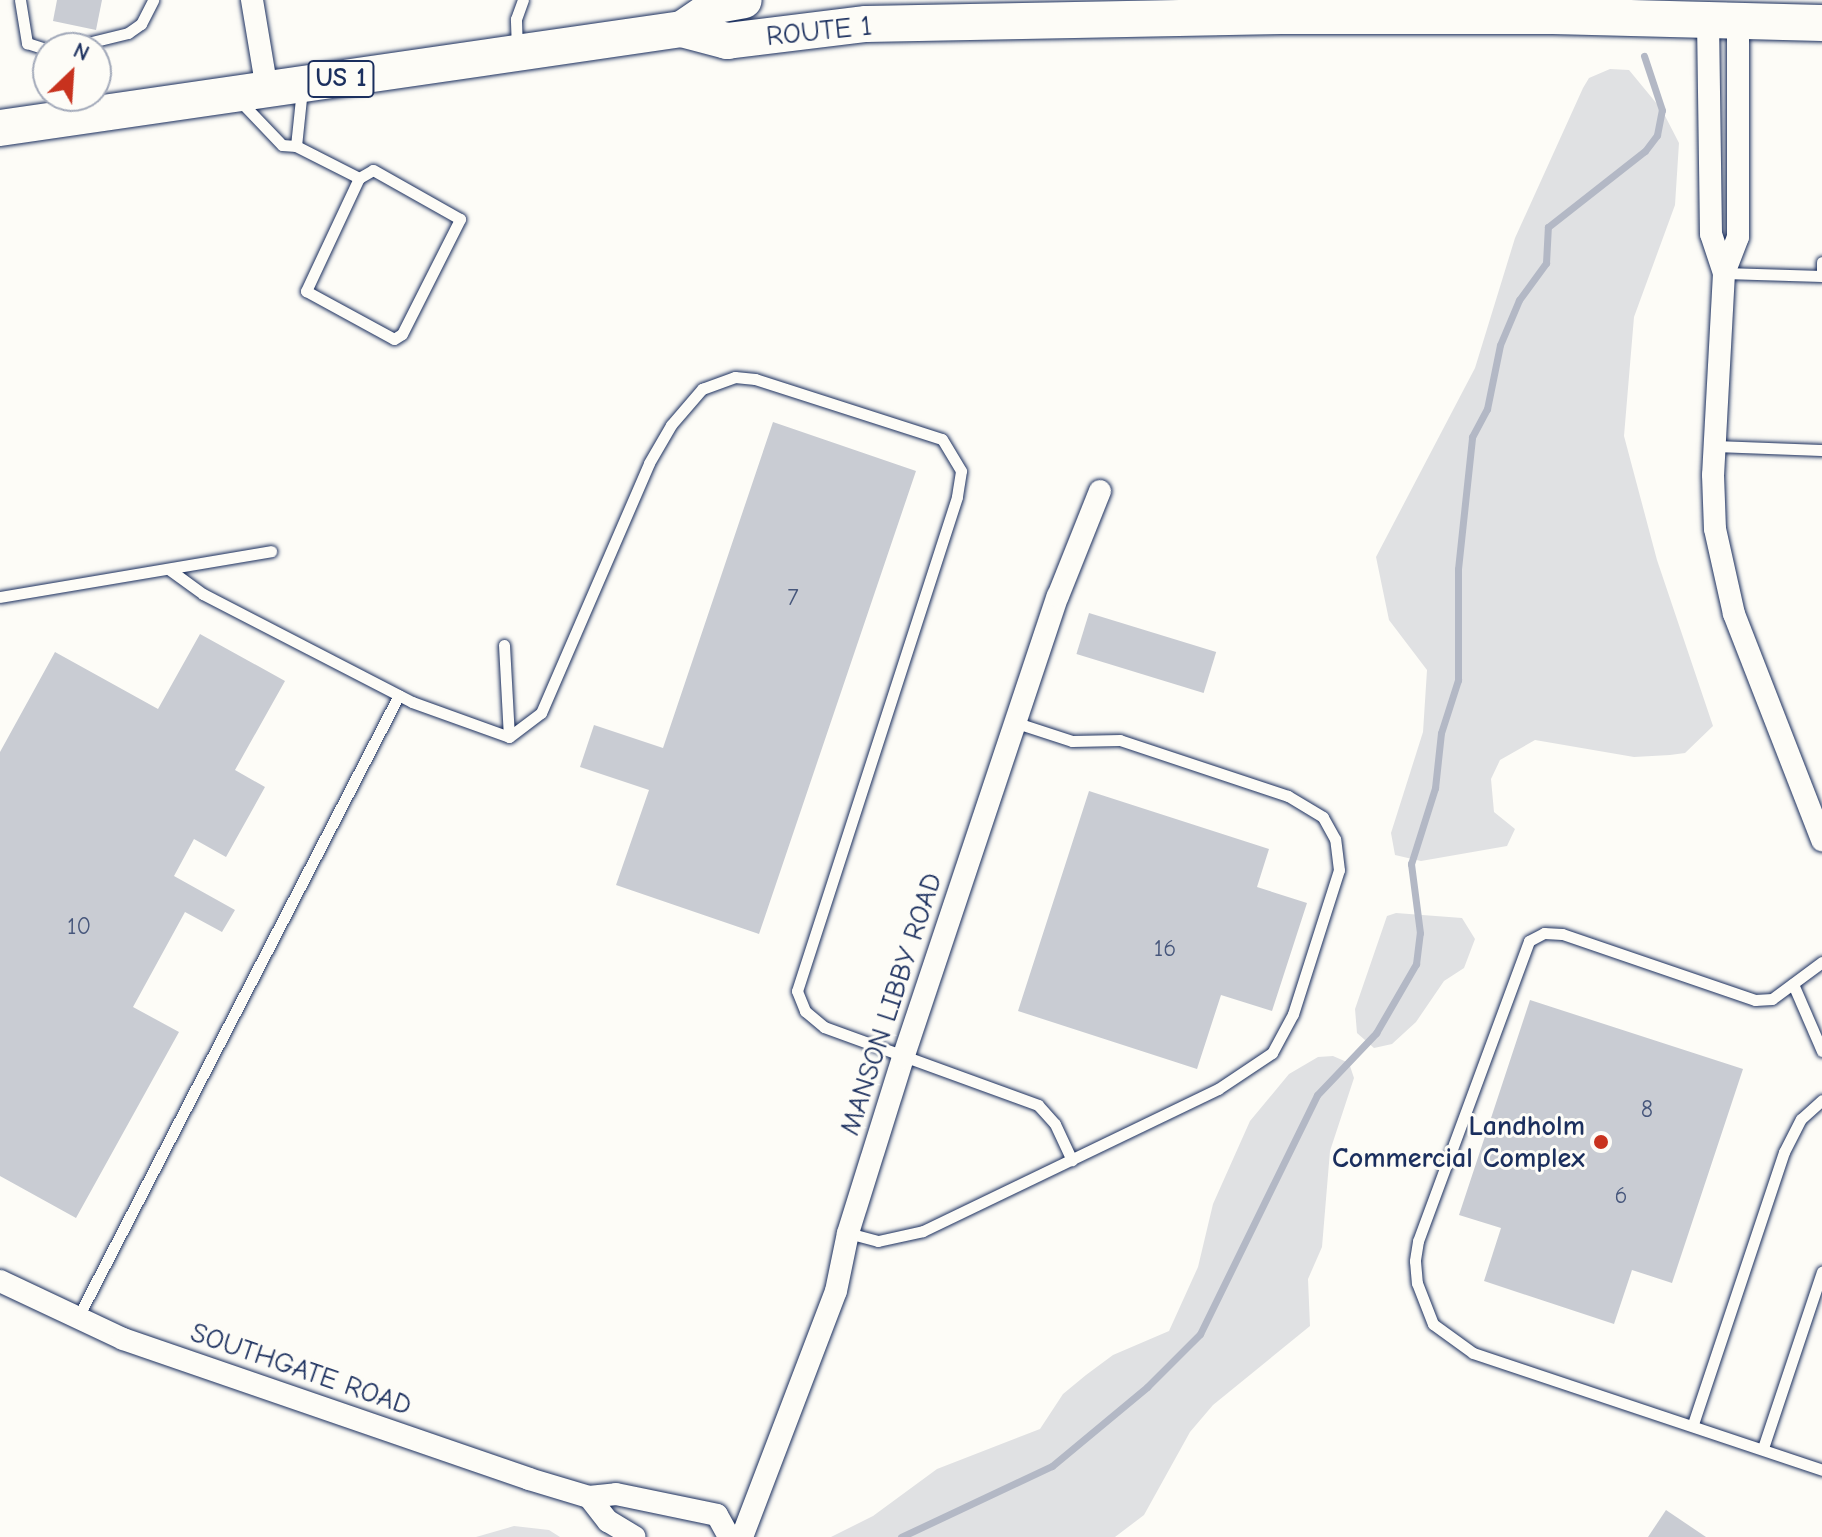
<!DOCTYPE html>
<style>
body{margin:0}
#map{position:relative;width:1822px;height:1537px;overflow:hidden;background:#fdfcf7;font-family:"Comic Neue",sans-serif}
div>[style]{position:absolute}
.green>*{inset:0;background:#e0e1e3}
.stream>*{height:7px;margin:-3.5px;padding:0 3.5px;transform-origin:3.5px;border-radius:3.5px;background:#b3b8c5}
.building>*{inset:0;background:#c9ccd3;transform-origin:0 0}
.roads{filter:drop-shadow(0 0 2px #1b2f5e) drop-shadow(0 0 2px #1b2f5e)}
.service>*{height:11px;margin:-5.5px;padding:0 5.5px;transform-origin:5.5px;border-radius:5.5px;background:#fdfcf7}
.minor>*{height:22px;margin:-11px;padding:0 11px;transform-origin:11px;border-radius:11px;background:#fdfcf7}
.primary>*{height:36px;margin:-18px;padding:0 18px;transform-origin:18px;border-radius:18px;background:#fdfcf7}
.dots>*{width:22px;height:22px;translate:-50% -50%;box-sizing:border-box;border:4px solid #fdfcf7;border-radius:50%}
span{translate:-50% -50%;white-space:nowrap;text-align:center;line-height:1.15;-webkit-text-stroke:6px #fdfcf7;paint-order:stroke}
.number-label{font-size:24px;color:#46567b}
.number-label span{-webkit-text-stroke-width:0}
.shield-label span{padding:2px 6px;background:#fdfcf7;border:2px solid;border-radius:6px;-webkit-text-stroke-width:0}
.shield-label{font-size:26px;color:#1b2f5e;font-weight:700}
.street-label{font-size:28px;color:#1b2f5e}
.poi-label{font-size:28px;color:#1b2f5e;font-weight:700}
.right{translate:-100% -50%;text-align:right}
.north{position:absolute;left:32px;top:32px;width:80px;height:80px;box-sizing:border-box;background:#fdfcf7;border:2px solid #a3aaba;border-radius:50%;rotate:25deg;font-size:22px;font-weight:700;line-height:32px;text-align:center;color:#1b2f5e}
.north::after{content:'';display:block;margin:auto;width:28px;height:36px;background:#c8321e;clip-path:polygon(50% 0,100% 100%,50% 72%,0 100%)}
</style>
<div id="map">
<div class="green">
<div style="clip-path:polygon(1610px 69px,1629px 70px,1662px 110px,1679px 143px,1675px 205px,1634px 317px,1624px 436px,1657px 560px,1713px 726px,1685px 753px,1670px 755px,1634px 757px,1535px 740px,1500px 760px,1491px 779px,1494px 812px,1515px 829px,1507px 846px,1421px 861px,1395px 855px,1391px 833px,1423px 732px,1427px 670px,1389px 620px,1376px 557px,1475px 368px,1515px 238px,1583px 88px,1589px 78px)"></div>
<div style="clip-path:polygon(1396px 913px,1462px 918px,1475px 939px,1464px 968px,1444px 981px,1416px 1022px,1392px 1044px,1374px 1048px,1357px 1033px,1355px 1009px,1387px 916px)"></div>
<div style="clip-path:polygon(1333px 1056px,1349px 1063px,1354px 1078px,1330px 1151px,1322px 1247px,1308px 1279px,1310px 1326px,1213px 1405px,1190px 1432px,1144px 1515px,1115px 1537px,831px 1537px,873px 1516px,937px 1469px,1040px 1429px,1063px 1394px,1086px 1375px,1113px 1355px,1169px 1331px,1198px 1267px,1213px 1204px,1250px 1121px,1289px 1074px,1318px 1057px)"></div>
<div style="clip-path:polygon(514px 1526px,549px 1530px,560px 1537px,476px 1537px)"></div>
</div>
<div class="stream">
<div style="left:901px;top:1537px;width:167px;rotate:-25.2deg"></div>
<div style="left:1052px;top:1466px;width:124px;rotate:-39.7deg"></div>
<div style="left:1147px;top:1387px;width:75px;rotate:-45deg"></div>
<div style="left:1200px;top:1334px;width:266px;rotate:-63.9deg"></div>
<div style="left:1317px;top:1095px;width:86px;rotate:-46.4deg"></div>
<div style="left:1376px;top:1033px;width:80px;rotate:-59.9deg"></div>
<div style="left:1416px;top:964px;width:31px;rotate:-83deg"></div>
<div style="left:1420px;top:933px;width:70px;rotate:-97.4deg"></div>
<div style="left:1411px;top:864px;width:80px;rotate:-72.5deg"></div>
<div style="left:1435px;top:788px;width:55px;rotate:-83.8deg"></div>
<div style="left:1441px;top:733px;width:56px;rotate:-72.2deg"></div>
<div style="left:1458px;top:680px;width:111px;rotate:-90deg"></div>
<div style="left:1458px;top:569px;width:133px;rotate:-83.9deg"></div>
<div style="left:1472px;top:437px;width:32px;rotate:-62deg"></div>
<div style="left:1487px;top:409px;width:65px;rotate:-78.5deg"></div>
<div style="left:1500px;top:345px;width:49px;rotate:-67.1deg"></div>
<div style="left:1519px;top:300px;width:46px;rotate:-53.9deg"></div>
<div style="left:1546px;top:263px;width:36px;rotate:-87deg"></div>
<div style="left:1548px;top:227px;width:123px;rotate:-38.1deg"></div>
<div style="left:1645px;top:151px;width:20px;rotate:-53deg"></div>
<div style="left:1657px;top:135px;width:25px;rotate:-79deg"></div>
<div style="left:1662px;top:110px;width:57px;rotate:-108.4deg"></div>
</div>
<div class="building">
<div style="clip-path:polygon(57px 0,102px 0,96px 30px,53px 21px)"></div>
<div style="clip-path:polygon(773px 422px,916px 471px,759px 934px,616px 885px,649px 790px,580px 767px,594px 725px,663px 748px)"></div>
<div style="left:1089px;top:613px;width:133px;height:43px;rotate:17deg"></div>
<div style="clip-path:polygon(200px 634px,285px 681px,235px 770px,265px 787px,226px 857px,194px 839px,174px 876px,235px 910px,222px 932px,185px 912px,133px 1007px,179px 1032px,76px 1218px,0 1176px,0 752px,55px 652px,158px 709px)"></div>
<div style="clip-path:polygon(1089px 791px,1269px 849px,1257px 887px,1307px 903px,1272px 1011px,1221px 995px,1197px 1069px,1018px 1011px)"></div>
<div style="clip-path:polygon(1530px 1000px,1743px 1069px,1672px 1283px,1632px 1270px,1614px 1324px,1484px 1281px,1501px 1228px,1459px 1215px)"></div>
<div style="clip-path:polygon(1666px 1510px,1706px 1537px,1648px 1537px)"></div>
</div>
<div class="roads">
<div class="service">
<div style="left:20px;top:0;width:44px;rotate:80.8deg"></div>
<div style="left:27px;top:43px;width:22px;rotate:18deg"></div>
<div style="left:67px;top:48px;width:63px;rotate:-13.8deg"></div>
<div style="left:128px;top:33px;width:16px;rotate:-35deg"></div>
<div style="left:141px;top:24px;width:27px;rotate:-63deg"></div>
<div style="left:517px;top:50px;width:31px;rotate:-92deg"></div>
<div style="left:516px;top:19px;width:20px;rotate:-70deg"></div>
<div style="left:302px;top:89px;width:57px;rotate:96deg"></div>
<div style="left:296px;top:146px;width:71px;rotate:26.9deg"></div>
<div style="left:359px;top:178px;width:125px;rotate:115.1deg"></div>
<div style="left:306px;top:291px;width:100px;rotate:28.6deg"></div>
<div style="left:394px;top:339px;width:9px;rotate:-32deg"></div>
<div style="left:402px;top:334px;width:129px;rotate:-63.2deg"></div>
<div style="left:460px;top:219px;width:100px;rotate:-150.6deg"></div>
<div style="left:373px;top:170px;width:16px;rotate:150deg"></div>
<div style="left:240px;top:101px;width:61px;rotate:46.3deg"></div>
<div style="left:282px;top:145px;width:14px;rotate:4deg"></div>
<div style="left:1724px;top:273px;width:98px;rotate:1.8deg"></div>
<div style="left:1822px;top:275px;width:13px;rotate:-90deg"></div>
<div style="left:1714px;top:446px;width:108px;rotate:2.1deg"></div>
<div style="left:170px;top:570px;width:41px;rotate:36deg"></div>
<div style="left:203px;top:594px;width:235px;rotate:27.3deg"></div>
<div style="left:412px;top:702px;width:103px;rotate:19.8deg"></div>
<div style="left:509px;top:737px;width:40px;rotate:-37deg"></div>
<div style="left:541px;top:713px;width:272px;rotate:-66.6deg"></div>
<div style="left:649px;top:463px;width:44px;rotate:-59.9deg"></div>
<div style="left:671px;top:425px;width:48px;rotate:-49.3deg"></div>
<div style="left:702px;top:389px;width:35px;rotate:-20deg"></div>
<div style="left:735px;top:377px;width:20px;rotate:6deg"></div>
<div style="left:755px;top:379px;width:196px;rotate:17.8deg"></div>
<div style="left:942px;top:439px;width:37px;rotate:59deg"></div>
<div style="left:961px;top:471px;width:26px;rotate:99deg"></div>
<div style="left:957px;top:497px;width:519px;rotate:107.95deg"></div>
<div style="left:797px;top:991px;width:22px;rotate:68deg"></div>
<div style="left:805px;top:1011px;width:25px;rotate:40deg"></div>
<div style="left:824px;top:1027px;width:228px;rotate:20deg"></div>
<div style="left:1038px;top:1105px;width:25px;rotate:48deg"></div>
<div style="left:1055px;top:1124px;width:40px;rotate:65deg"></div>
<div style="left:0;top:597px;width:275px;rotate:-9.6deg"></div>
<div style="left:504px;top:645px;width:92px;rotate:86.9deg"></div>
<div style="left:1822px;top:962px;width:62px;rotate:143.5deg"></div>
<div style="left:1772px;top:999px;width:17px;rotate:177deg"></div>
<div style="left:1755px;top:1000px;width:204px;rotate:-161.1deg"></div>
<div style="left:1562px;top:934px;width:18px;rotate:-177deg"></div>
<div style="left:1544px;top:933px;width:17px;rotate:152deg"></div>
<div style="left:1529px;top:941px;width:320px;rotate:110.3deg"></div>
<div style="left:1418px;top:1241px;width:20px;rotate:99deg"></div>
<div style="left:1415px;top:1261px;width:22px;rotate:85deg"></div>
<div style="left:1417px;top:1283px;width:44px;rotate:68.7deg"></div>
<div style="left:1433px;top:1324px;width:49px;rotate:35.9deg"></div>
<div style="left:1473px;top:1353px;width:368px;rotate:18.5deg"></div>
<div style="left:1793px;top:984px;width:73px;rotate:66.6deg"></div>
<div style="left:848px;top:1233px;width:31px;rotate:15deg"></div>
<div style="left:878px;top:1241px;width:46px;rotate:-12.5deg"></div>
<div style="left:923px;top:1231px;width:327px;rotate:-25.7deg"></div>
<div style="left:1218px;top:1089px;width:65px;rotate:-33.7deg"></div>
<div style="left:1272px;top:1053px;width:44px;rotate:-61.7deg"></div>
<div style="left:1293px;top:1014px;width:151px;rotate:-72.3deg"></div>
<div style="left:1339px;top:870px;width:31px;rotate:-97deg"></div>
<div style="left:1335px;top:839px;width:25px;rotate:-119deg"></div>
<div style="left:1323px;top:817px;width:41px;rotate:-149deg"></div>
<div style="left:1288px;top:796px;width:177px;rotate:-161.6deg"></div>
<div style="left:1120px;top:740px;width:48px;rotate:178.8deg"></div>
<div style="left:1072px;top:741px;width:58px;rotate:-161.9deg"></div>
<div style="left:77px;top:1319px;width:702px;rotate:-62.71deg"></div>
<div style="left:1693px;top:1424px;width:287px;rotate:-71.5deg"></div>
<div style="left:1784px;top:1152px;width:37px;rotate:-63deg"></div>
<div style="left:1801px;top:1119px;width:28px;rotate:-42deg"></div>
<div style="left:1763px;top:1448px;width:186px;rotate:-71.5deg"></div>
</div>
<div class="minor">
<div style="left:252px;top:0;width:91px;rotate:80.5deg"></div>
<div style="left:1708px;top:20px;width:214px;rotate:89.2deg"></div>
<div style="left:1711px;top:234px;width:41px;rotate:71.6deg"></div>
<div style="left:1738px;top:22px;width:215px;rotate:90deg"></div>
<div style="left:1738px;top:237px;width:39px;rotate:111deg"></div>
<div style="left:1724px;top:273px;width:202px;rotate:93.1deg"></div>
<div style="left:1713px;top:475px;width:54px;rotate:87.9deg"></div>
<div style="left:1715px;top:529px;width:87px;rotate:77.4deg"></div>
<div style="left:1734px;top:614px;width:243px;rotate:68.7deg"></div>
<div style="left:0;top:1281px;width:136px;rotate:25.2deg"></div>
<div style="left:123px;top:1339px;width:429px;rotate:19deg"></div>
<div style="left:529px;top:1479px;width:63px;rotate:16.7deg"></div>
<div style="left:589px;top:1497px;width:27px;rotate:-6deg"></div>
<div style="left:616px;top:1494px;width:103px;rotate:11.7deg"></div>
<div style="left:717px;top:1515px;width:25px;rotate:61deg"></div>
<div style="left:589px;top:1497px;width:31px;rotate:52deg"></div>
<div style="left:608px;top:1521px;width:31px;rotate:31deg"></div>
<div style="left:742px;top:1537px;width:263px;rotate:-69.1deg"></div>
<div style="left:836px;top:1291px;width:59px;rotate:-78.3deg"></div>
<div style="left:848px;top:1233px;width:183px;rotate:-72.6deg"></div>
<div style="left:903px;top:1058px;width:487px;rotate:-71.5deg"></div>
<div style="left:1058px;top:596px;width:113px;rotate:-68.2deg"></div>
</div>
<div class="primary">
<div style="left:682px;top:29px;width:42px;rotate:-34.4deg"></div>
<div style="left:717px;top:5px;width:27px;rotate:-10deg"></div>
<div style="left:0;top:128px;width:689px;rotate:-8.26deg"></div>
<div style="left:682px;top:29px;width:47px;rotate:14.9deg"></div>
<div style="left:727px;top:41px;width:140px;rotate:-7deg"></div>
<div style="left:866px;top:24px;width:415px;rotate:-1.1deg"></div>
<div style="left:1281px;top:16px;width:272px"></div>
<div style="left:1553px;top:16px;width:269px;rotate:1.5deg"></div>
</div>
</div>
<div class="dots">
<div style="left:1601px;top:1142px;background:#c8321e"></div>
</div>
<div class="number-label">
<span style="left:793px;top:598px">7</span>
<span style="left:79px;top:927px">10</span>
<span style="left:1165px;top:949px">16</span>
<span style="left:1647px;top:1110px">8</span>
<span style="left:1621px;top:1196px">6</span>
</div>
<div class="shield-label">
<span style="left:341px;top:79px">US 1</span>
</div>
<div class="street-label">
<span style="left:819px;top:31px;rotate:-6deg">ROUTE 1</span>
<span style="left:891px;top:1004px;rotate:-72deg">MANSON LIBBY ROAD</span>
<span style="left:301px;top:1369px;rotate:19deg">SOUTHGATE ROAD</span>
</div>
<div class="poi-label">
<span class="right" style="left:1585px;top:1142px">Landholm<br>Commercial Complex</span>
</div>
<div class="north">N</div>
</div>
